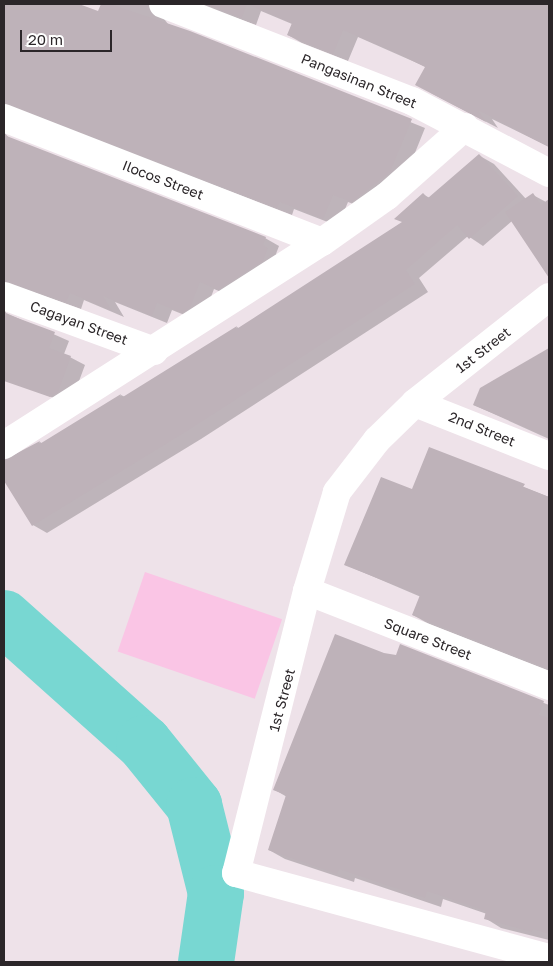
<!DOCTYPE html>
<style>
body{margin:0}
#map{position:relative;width:553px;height:966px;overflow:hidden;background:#eee2e9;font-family:"Golos Text",sans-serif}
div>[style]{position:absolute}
.green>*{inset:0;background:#fac5e5;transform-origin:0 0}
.shadow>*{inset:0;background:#0003}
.river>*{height:56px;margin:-28px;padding:0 28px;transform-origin:28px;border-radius:28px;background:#78d7d2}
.building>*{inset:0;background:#beb2b9}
.minor>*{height:28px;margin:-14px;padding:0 14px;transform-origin:14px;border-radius:14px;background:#fff}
span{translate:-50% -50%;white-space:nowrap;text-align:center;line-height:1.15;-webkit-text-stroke:4px #fff;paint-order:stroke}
.street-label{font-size:14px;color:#2b2629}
.frame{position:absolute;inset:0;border:5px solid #2b2629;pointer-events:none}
.scale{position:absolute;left:20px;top:30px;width:92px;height:22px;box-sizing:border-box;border:2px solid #2b2629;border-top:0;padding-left:6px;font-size:15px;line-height:18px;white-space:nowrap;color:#2b2629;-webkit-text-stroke:4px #fff;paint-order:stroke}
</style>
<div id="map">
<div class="green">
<div style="left:145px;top:572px;width:145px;height:84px;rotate:19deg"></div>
</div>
<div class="shadow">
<div style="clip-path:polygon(4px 4px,76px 4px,99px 13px,102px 4px,165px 4px,161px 15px,168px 24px,425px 128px,404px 180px,366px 209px,348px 202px,338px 226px,294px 209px,292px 215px,16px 110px,4px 120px)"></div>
<div style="clip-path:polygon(197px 4px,549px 4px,549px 147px,492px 119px,498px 128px,431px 93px,426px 67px,358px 37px,348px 61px,302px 43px,288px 35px,292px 24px,261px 11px,256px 25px)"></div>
<div style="clip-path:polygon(4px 132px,9px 138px,265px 238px,279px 246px,276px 254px,281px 257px,233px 297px,214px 289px,204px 316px,197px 320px,172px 310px,167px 323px,115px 302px,124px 317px,84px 300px,81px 309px,24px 289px,9px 291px,4px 298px)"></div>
<div style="clip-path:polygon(480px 156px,494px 164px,526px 199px,533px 195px,546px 202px,549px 201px,549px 267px,539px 261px,512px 221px,483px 246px,468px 236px,419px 278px,428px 292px,201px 439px,47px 533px,33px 525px,5px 481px,4px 487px,4px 461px,13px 459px,40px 442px,43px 444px,121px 395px,125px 397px,237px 327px,240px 329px,403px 222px,424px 195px,430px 198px)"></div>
<div style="clip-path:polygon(4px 304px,6px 313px,69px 341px,64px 354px,85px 365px,72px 400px,67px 403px,4px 379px)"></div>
<div style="clip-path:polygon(545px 352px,549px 354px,549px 439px,474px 405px)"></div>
<div style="clip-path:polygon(429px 449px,549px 497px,549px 671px,429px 624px,413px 615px,421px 597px,346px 565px,413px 491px)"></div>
<div style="clip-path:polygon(401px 646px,549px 705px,549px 940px,501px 928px,485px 918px,487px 914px,443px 899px,441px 907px,355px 878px,354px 882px,285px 859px,269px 850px,287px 797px,275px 790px,383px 654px,397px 656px)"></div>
</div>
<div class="river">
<div style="left:4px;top:618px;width:188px;rotate:41.8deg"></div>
<div style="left:144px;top:743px;width:80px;rotate:51.1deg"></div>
<div style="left:194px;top:805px;width:91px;rotate:76deg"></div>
<div style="left:216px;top:893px;width:70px;rotate:98.2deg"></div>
</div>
<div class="building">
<div style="clip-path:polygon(4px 4px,79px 4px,98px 11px,101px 4px,110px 4px,190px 31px,412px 119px,390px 172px,352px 202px,333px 195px,323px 219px,280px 202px,277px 208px,4px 103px)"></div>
<div style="clip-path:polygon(205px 4px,247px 4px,242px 18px)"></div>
<div style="clip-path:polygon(247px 4px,549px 4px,549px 147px,478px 110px,486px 122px,415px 85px,425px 67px,399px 54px,343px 30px,333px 54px,287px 35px,292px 23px)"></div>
<div style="clip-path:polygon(4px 135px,266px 237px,263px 245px,268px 248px,263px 261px,218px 290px,200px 282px,190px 308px,182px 313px,157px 303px,152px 316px,103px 296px,112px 311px,70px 293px,66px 302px,4px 281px)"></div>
<div style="clip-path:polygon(479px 154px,518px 196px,469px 239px,457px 225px,406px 270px,415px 284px,187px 431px,32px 526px,4px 481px,4px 460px,40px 441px,38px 445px,121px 394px,118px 400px,237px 326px,235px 330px,402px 222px,394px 219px,423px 193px,428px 198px)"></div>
<div style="clip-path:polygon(533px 193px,541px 205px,549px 199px,549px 278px,505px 212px)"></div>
<div style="clip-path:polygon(4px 313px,55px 332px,49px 348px,71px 356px,58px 392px,50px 397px,4px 381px)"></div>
<div style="clip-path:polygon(549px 348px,549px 437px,473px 405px,480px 388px)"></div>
<div style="clip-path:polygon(429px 447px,525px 484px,523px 487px,549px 497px,549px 669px,412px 615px,420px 595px,344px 565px,381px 477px,412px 489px)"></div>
<div style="clip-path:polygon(335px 634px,384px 653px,396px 655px,400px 644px,544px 701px,539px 715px,549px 718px,549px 934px,533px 929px,532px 932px,484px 919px,486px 911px,427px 891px,425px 898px,339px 869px,337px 874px,268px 850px,286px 795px,273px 790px)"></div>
</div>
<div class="minor">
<div style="left:163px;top:4px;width:267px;rotate:21.3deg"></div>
<div style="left:412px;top:101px;width:155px;rotate:27.7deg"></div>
<div style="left:4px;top:118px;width:341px;rotate:21.3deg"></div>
<div style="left:4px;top:296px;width:160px;rotate:20.1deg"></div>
<div style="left:549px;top:297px;width:171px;rotate:141.7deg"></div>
<div style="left:415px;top:403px;width:53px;rotate:135.8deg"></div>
<div style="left:377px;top:440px;width:66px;rotate:127.6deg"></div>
<div style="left:337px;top:492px;width:103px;rotate:106.9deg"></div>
<div style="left:307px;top:591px;width:291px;rotate:104.1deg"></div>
<div style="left:236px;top:873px;width:324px;rotate:15.2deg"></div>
<div style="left:415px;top:403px;width:144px;rotate:21.6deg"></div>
<div style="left:4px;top:445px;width:377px;rotate:-32.6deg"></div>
<div style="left:322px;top:242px;width:80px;rotate:-35.3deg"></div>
<div style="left:387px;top:196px;width:104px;rotate:-41.5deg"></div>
<div style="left:307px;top:591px;width:260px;rotate:21.4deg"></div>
</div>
<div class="street-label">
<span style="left:359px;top:81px;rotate:22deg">Pangasinan Street</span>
<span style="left:163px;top:180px;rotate:21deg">Ilocos Street</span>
<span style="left:79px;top:323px;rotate:20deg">Cagayan Street</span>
<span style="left:483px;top:350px;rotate:-38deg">1st Street</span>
<span style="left:482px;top:429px;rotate:22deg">2nd Street</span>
<span style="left:428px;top:639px;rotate:21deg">Square Street</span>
<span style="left:282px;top:700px;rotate:-75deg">1st Street</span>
</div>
<div class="frame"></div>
<div class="scale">20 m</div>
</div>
